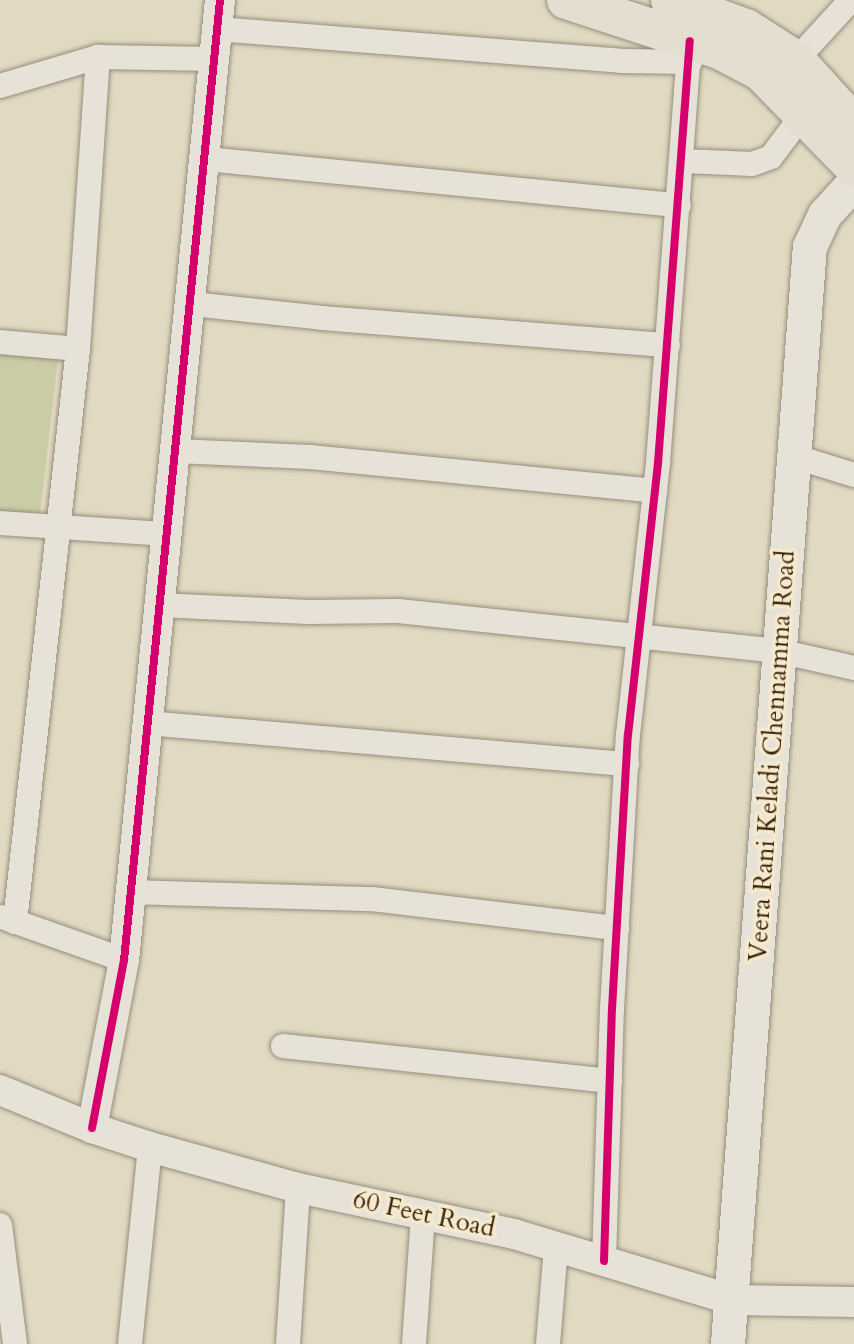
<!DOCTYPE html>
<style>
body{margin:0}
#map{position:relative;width:854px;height:1344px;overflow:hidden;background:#e1d9c1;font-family:Cardo,serif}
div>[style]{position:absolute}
.green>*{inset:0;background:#cacca5}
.roads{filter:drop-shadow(0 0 2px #958e7d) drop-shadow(0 0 2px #958e7d)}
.minor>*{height:24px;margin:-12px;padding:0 12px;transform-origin:12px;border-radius:12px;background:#e7e2d7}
.tertiary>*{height:30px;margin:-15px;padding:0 15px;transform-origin:15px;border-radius:15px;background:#e7e2d7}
.secondary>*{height:34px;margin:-17px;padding:0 17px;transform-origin:17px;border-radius:17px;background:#e7e2d7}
.primary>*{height:38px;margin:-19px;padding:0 19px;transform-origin:19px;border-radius:19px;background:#e3ded0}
.cycleway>*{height:8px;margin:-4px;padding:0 4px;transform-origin:4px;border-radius:4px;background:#d6006c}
span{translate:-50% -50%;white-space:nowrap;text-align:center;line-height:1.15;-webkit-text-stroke:7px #f5eace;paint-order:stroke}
.street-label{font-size:26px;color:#3a240c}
</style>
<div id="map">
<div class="green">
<div style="clip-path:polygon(0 351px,59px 351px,40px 514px,0 513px)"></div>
</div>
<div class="roads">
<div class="minor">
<div style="left:217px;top:29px;width:405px;rotate:4.5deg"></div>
<div style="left:621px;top:61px;width:69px;rotate:0.8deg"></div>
<div style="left:796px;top:60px;width:81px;rotate:-47.5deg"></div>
<div style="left:0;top:86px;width:102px;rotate:-16.5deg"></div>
<div style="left:98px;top:57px;width:117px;rotate:1deg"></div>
<div style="left:206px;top:159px;width:475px;rotate:5.6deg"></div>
<div style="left:683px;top:161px;width:69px;rotate:2.5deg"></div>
<div style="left:752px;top:164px;width:20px;rotate:-20deg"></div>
<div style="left:771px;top:157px;width:55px;rotate:-53.1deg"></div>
<div style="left:192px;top:304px;width:131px;rotate:6.1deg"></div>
<div style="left:322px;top:318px;width:347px;rotate:4.5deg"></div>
<div style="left:0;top:342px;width:78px;rotate:5.1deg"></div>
<div style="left:176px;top:451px;width:134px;rotate:2.6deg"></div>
<div style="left:310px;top:457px;width:347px;rotate:5.6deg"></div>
<div style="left:796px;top:457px;width:61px;rotate:17.2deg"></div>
<div style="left:0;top:523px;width:167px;rotate:3.8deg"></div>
<div style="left:159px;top:605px;width:149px;rotate:2.7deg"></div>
<div style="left:308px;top:612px;width:90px;rotate:-0.6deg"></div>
<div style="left:398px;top:611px;width:383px;rotate:6deg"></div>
<div style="left:779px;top:651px;width:77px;rotate:12.8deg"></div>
<div style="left:147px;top:723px;width:482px;rotate:4.9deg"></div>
<div style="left:130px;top:892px;width:242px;rotate:1.7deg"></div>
<div style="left:372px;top:899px;width:247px;rotate:6.8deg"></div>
<div style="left:2px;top:917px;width:129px;rotate:19.4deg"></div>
<div style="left:15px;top:922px;width:576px;rotate:-83.73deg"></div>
<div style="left:78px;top:349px;width:293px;rotate:-86.1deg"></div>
<div style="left:283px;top:1046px;width:329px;rotate:6.1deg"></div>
<div style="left:0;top:1225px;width:120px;rotate:82.8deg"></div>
<div style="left:604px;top:1261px;width:252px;rotate:-88.2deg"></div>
<div style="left:612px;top:1009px;width:274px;rotate:-86.7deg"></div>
<div style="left:628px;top:735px;width:274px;rotate:-83.7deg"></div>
<div style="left:658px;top:463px;width:423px;rotate:-85.7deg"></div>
<div style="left:130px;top:1344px;width:198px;rotate:-84.2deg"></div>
<div style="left:288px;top:1344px;width:156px;rotate:-86.3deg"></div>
<div style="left:414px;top:1344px;width:130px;rotate:-86deg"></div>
<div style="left:548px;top:1344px;width:97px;rotate:-85.3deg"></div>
</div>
<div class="tertiary">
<div style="left:0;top:1090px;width:100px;rotate:22.4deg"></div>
<div style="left:92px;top:1128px;width:61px;rotate:18.1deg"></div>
<div style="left:150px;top:1147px;width:154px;rotate:15.5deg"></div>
<div style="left:298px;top:1188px;width:221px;rotate:12deg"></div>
<div style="left:514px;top:1234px;width:228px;rotate:16.8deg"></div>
<div style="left:732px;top:1300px;width:122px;rotate:0.9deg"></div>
<div style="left:92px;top:1128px;width:171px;rotate:-79.2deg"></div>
<div style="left:124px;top:960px;width:965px;rotate:-84.29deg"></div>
</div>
<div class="secondary">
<div style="left:728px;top:1344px;width:1100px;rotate:-85.73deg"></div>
<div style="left:810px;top:247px;width:35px;rotate:-65deg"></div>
<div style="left:825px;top:215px;width:43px;rotate:-47.8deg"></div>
</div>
<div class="primary">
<div style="left:566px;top:0;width:161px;rotate:18.1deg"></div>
<div style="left:719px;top:50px;width:47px;rotate:27.6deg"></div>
<div style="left:761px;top:72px;width:133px;rotate:45.6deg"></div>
<div style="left:670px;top:0;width:81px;rotate:20.2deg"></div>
<div style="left:746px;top:28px;width:59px;rotate:32.6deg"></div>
<div style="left:796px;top:60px;width:86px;rotate:47.8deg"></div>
</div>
</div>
<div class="cycleway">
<div style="left:92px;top:1128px;width:171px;rotate:-79.2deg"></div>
<div style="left:124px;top:960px;width:965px;rotate:-84.29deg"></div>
<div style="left:604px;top:1261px;width:252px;rotate:-88.2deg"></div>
<div style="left:612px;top:1009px;width:274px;rotate:-86.7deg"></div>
<div style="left:628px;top:735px;width:274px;rotate:-83.7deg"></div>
<div style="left:658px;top:463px;width:423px;rotate:-85.7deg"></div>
</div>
<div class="street-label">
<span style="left:772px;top:756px;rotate:-86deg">Veera Rani Keladi Chennamma Road</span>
<span style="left:424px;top:1214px;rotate:12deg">60 Feet Road</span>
</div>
</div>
